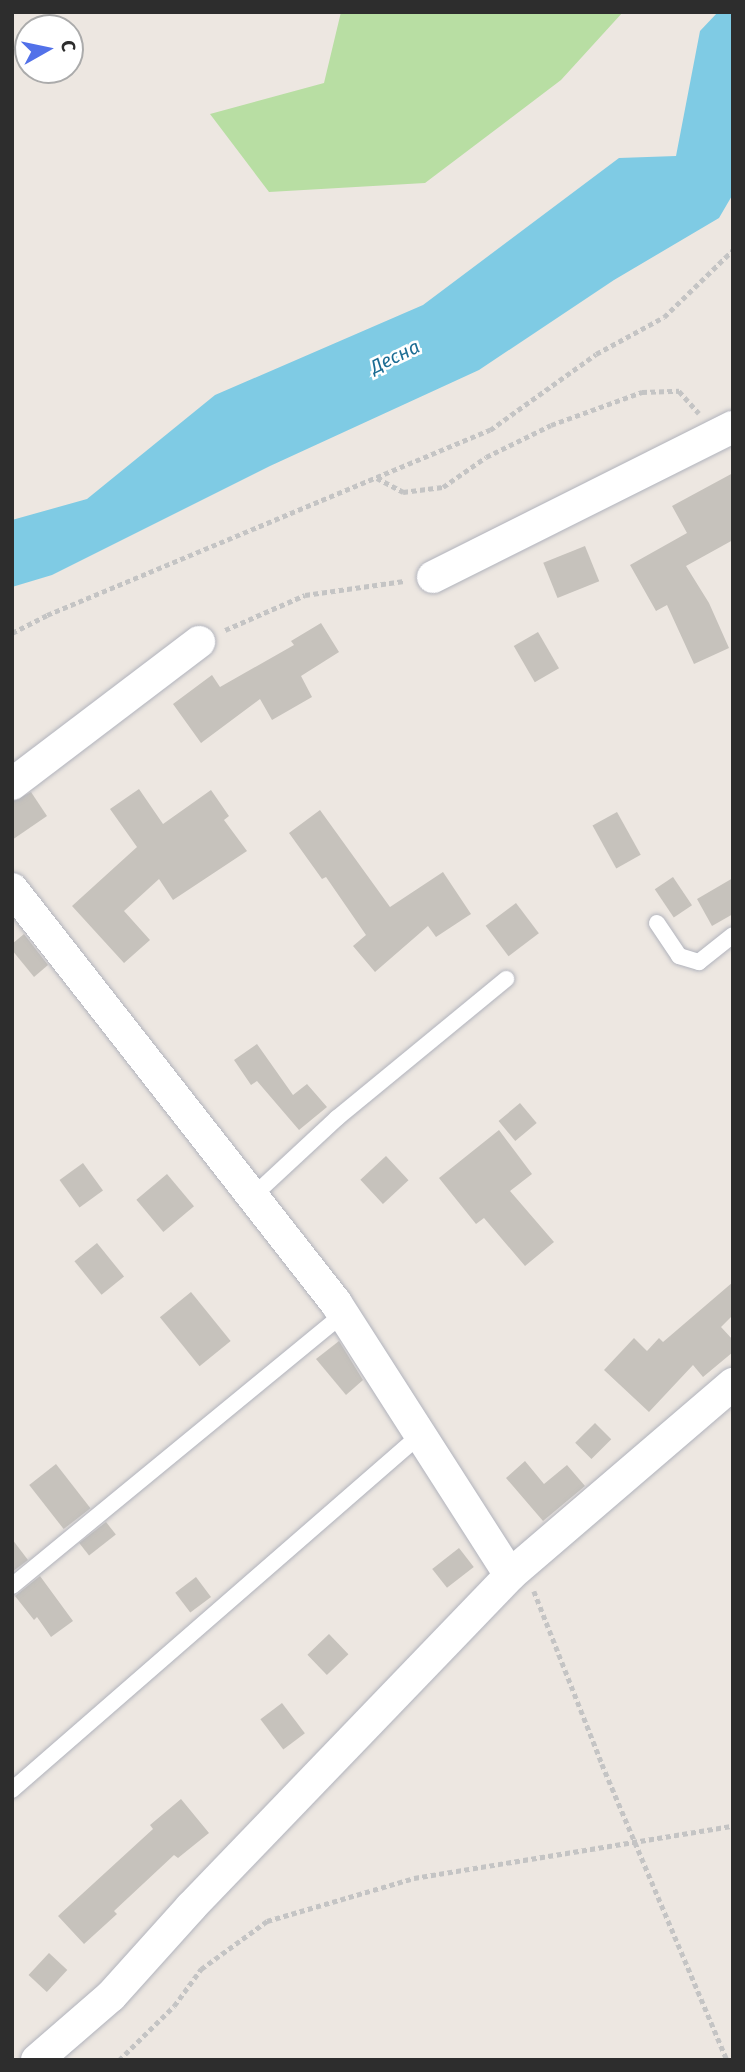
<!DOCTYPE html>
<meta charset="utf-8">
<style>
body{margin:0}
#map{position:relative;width:745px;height:2072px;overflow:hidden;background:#ede7e1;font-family:"Fira Sans",sans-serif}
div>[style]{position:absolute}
.green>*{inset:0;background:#b8dea3}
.water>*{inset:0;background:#7fcbe4}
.building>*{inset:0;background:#c6c2bc;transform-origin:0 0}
.path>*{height:4.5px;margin-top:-2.25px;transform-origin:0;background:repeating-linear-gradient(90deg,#c4c4c4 0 5px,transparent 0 8.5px)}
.roads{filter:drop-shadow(0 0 2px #b1b3bc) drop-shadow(0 0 2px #b1b3bc)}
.service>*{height:16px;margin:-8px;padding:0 8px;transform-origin:8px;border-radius:8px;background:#fff}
.minor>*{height:32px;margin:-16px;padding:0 16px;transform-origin:16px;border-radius:16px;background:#fff}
span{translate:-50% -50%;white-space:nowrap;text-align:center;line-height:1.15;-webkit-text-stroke:5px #fff;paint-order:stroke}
.water-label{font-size:19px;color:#1b6c93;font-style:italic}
.frame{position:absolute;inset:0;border:14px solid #2d2d2d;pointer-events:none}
.north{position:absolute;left:14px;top:14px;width:70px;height:70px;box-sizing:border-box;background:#fff;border:2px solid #ababab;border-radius:50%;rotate:81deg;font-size:19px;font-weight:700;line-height:28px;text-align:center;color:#2d2d2d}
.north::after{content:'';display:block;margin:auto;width:24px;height:32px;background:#5271e9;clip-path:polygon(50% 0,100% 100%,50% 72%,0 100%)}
</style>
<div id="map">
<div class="green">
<div style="clip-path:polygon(341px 12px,623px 12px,561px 80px,425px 183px,269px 192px,210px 114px,324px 83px)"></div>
</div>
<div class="water">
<div style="clip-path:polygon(718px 12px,733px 12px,733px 194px,719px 218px,614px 280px,479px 370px,270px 466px,52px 575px,12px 587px,12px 520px,87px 499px,215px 395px,423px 305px,619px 158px,676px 156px,700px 31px)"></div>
</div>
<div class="building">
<div style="clip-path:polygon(733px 473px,733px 540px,686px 566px,709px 603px,729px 648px,694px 664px,667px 605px,656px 611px,630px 565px,687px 533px,672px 506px)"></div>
<div style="left:585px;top:546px;width:38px;height:45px;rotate:68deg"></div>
<div style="clip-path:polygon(321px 623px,339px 652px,301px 676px,312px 697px,272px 720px,260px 699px,201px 743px,173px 704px,212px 675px,220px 687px,294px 645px,291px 641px)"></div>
<div style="left:538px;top:632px;width:42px;height:28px;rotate:60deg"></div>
<div style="clip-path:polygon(139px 789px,163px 824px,211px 790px,229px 816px,224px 820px,247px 851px,173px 900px,159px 879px,124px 911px,150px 940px,124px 963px,72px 906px,137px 847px,110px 809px)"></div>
<div style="clip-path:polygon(31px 792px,47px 816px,12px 840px,12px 802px)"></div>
<div style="clip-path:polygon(320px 810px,390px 907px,443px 872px,471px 914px,436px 937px,428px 926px,375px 972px,353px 946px,366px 935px,326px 877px,322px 879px,289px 833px)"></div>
<div style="left:617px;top:812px;width:49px;height:28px;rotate:61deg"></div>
<div style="left:673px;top:877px;width:34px;height:22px;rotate:56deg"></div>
<div style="clip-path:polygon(733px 878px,733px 914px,712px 926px,697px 899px)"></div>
<div style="left:516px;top:903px;width:38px;height:38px;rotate:53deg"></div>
<div style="clip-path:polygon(24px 934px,48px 965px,34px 977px,12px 950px,12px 944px)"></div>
<div style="clip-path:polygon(257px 1044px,293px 1095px,307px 1084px,327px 1107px,299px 1130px,257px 1081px,251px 1085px,234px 1060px)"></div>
<div style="left:520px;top:1103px;width:26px;height:28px;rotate:50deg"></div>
<div style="clip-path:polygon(499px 1130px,532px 1174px,510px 1191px,554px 1242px,525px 1266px,484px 1218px,476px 1224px,439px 1178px)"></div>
<div style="left:386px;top:1156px;width:33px;height:35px;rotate:47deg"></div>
<div style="left:83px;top:1163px;width:34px;height:29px;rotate:54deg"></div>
<div style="left:167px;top:1174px;width:42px;height:40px;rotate:50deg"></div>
<div style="left:97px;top:1243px;width:43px;height:29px;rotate:51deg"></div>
<div style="clip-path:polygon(733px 1282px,733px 1315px,721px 1327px,733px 1340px,733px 1352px,703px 1377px,693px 1365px,649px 1412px,604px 1370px,634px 1338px,647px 1351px,659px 1338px,663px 1342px)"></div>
<div style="left:191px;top:1292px;width:63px;height:40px;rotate:51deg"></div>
<div style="clip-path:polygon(339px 1341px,363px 1380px,346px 1395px,316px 1359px)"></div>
<div style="left:595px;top:1423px;width:23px;height:28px;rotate:45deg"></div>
<div style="clip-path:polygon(525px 1461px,544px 1484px,567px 1465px,585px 1486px,543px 1521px,506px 1478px)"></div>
<div style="left:56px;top:1464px;width:56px;height:34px;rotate:52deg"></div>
<div style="left:106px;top:1522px;width:16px;height:34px;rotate:52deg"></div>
<div style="clip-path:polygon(12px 1539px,28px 1560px,12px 1572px)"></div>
<div style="left:459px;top:1548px;width:24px;height:34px;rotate:52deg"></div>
<div style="clip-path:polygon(40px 1576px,73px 1621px,51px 1637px,37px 1617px,34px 1620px,15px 1596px)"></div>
<div style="left:196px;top:1577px;width:25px;height:26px;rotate:53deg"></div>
<div style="left:329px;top:1634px;width:28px;height:30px;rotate:46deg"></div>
<div style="left:282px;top:1703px;width:38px;height:27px;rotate:53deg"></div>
<div style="clip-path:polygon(181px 1799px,209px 1833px,178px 1858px,174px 1855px,114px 1911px,117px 1914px,84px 1944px,58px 1916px,153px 1829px,150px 1825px)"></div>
<div style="left:49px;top:1953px;width:25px;height:30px;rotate:43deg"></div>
</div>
<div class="path">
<div style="left:377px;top:478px;width:30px;rotate:28deg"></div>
<div style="left:403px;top:492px;width:40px;rotate:-7.1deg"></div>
<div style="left:443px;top:487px;width:52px;rotate:-34.9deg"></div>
<div style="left:486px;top:457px;width:72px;rotate:-26.2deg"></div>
<div style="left:551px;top:425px;width:97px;rotate:-19.9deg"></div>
<div style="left:642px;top:392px;width:37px;rotate:-2deg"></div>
<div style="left:679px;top:391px;width:30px;rotate:48deg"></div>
<div style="left:225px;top:630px;width:87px;rotate:-23.6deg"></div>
<div style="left:305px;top:595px;width:100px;rotate:-8deg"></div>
<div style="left:12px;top:633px;width:39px;rotate:-27deg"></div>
<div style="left:47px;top:615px;width:480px;rotate:-22.7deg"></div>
<div style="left:490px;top:430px;width:130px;rotate:-35.6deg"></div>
<div style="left:596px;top:354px;width:77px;rotate:-28.6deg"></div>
<div style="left:664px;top:317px;width:96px;rotate:-44.2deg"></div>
<div style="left:534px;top:1591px;width:186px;rotate:68.5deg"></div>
<div style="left:602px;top:1764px;width:321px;rotate:67.1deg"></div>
<div style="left:119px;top:2060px;width:77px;rotate:-44.5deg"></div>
<div style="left:174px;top:2006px;width:46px;rotate:-53.9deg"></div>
<div style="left:201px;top:1969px;width:82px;rotate:-36deg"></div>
<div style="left:267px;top:1921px;width:153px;rotate:-16.3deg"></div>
<div style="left:414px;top:1878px;width:323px;rotate:-9.3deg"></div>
</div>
<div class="roads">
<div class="service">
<div style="left:657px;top:923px;width:40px;rotate:56deg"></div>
<div style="left:679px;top:956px;width:21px;rotate:17deg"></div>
<div style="left:699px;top:962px;width:43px;rotate:-38.5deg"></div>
<div style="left:252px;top:1197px;width:116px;rotate:-42.9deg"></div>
<div style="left:337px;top:1118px;width:219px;rotate:-39.4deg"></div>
<div style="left:12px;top:1586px;width:428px;rotate:-39.4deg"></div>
<div style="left:12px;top:1790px;width:541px;rotate:-41.03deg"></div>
</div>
<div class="minor">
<div style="left:433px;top:577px;width:335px;rotate:-26.6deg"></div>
<div style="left:12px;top:784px;width:235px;rotate:-37.2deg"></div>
<div style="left:12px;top:889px;width:526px;rotate:51.95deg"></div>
<div style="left:336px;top:1303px;width:323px;rotate:57.4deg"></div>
<div style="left:510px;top:1575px;width:294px;rotate:-40.6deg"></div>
<div style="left:37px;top:2060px;width:98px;rotate:-40.9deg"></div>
<div style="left:111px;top:1996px;width:120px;rotate:-48deg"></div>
<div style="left:191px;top:1907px;width:460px;rotate:-46.1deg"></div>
</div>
</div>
<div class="water-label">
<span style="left:395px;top:357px;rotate:-26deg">Десна</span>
</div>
<div class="frame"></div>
<div class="north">С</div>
</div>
